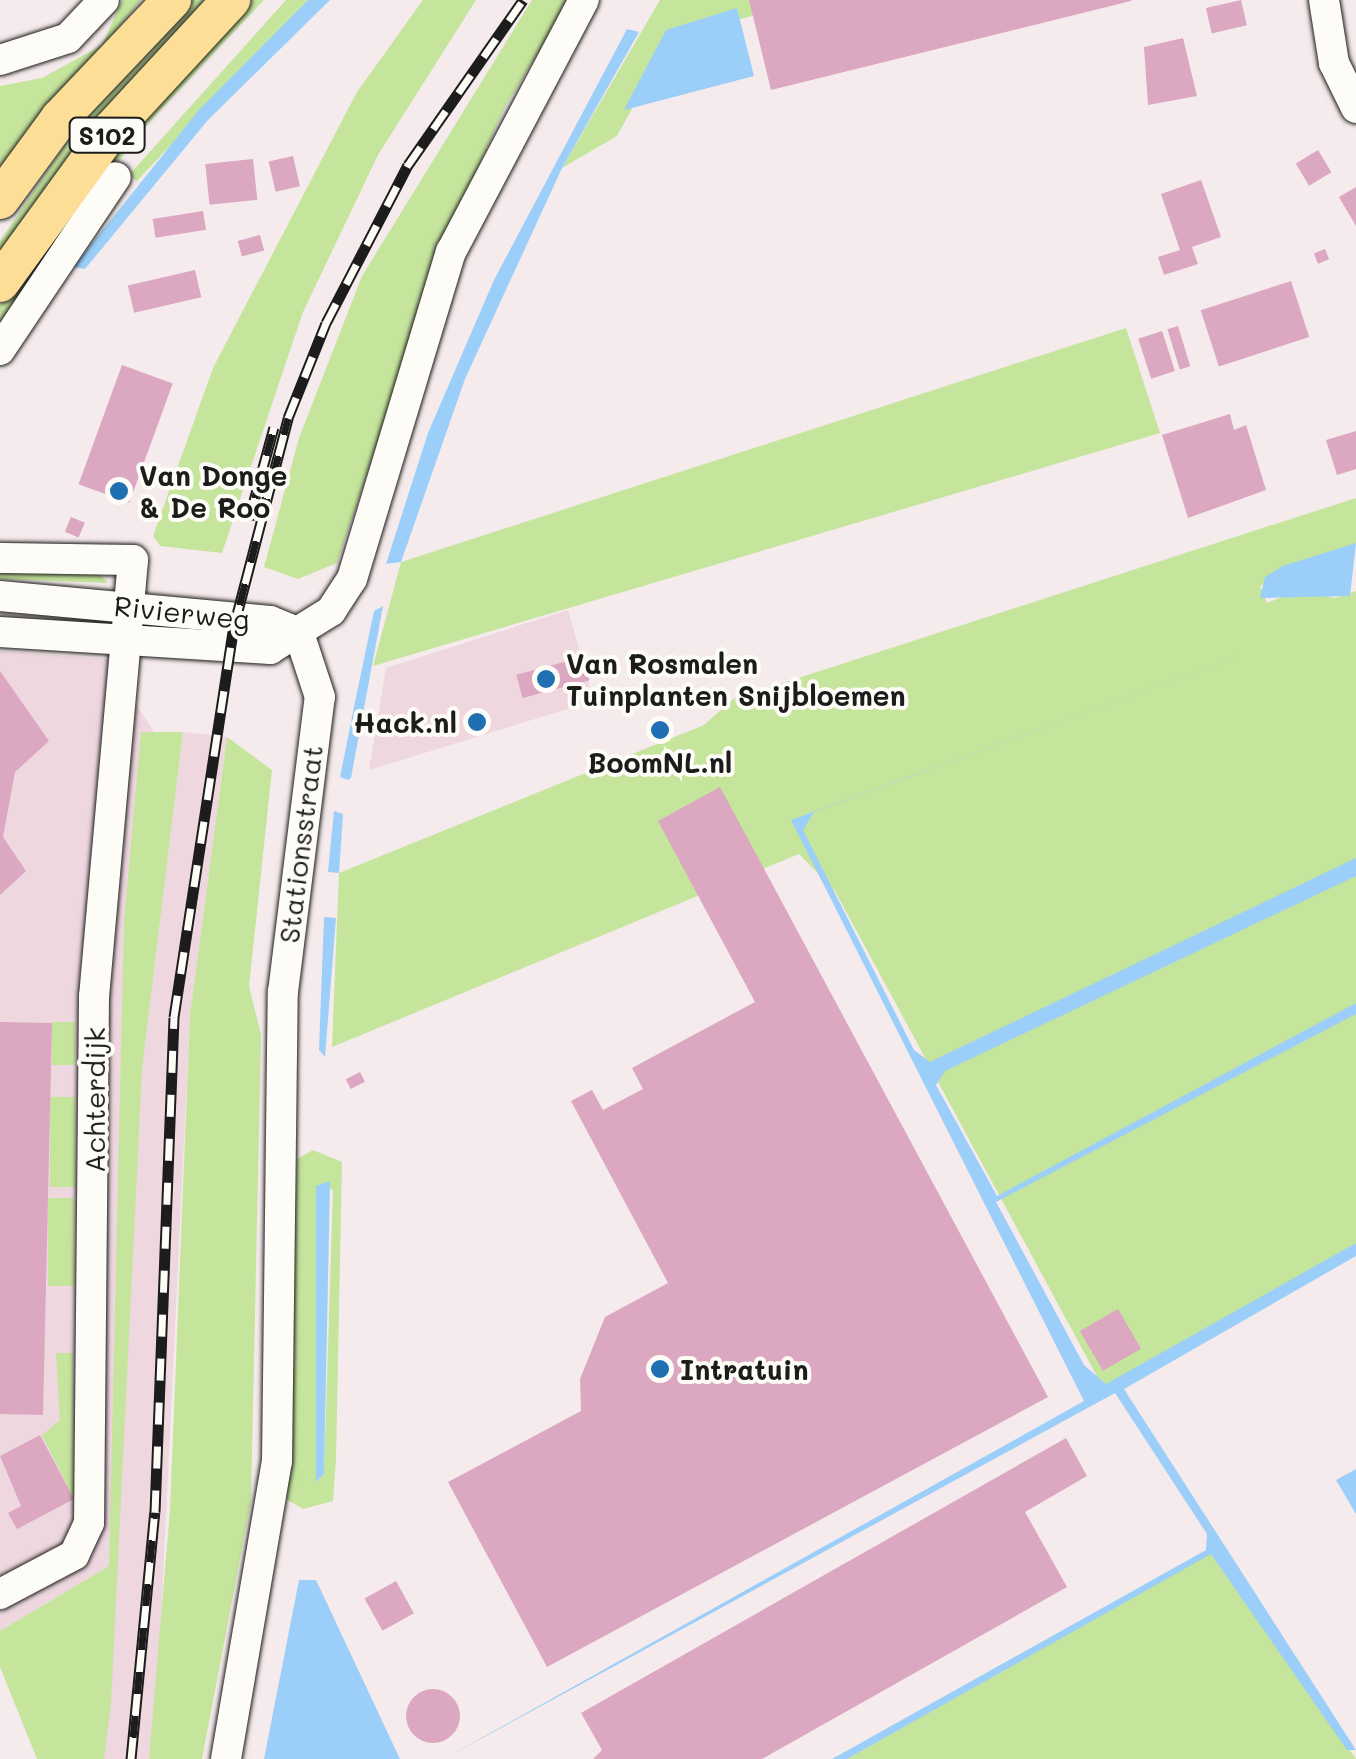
<!DOCTYPE html>
<style>
body{margin:0}
#map{position:relative;width:1356px;height:1759px;overflow:hidden;background:#f6ebec;font-family:Mali,sans-serif}
div>[style]{position:absolute}
.built>*{inset:0;background:#eed7df}
.green>*{inset:0;background:#c5e49c;transform-origin:0 0}
.water>*{inset:0;background:#9bcef9}
.building>*{inset:0;background:#dba7c1;transform-origin:0 0}
.round{border-radius:50%}
.roads{filter:drop-shadow(0 0 2px #1c1c1c) drop-shadow(0 0 2px #1c1c1c)}
.minor>*{height:30px;margin:-15px;padding:0 15px;transform-origin:15px;border-radius:15px;background:#fdfcf7}
.major>*{height:38px;margin:-19px;padding:0 19px;transform-origin:19px;border-radius:19px;background:#fdde96}
.rail>*{height:11px;margin-top:-5.5px;transform-origin:0;background:repeating-linear-gradient(90deg,#fdfcf7 0 22px,#1c1c1c 0 44px);box-sizing:border-box;border-block:2px solid #1c1c1c}
.dots>*{width:28px;height:28px;translate:-50% -50%;box-sizing:border-box;border:5px solid #fdfcf7;border-radius:50%}
span{translate:-50% -50%;white-space:nowrap;text-align:center;line-height:1.15;-webkit-text-stroke:8px #fdfcf7;paint-order:stroke}
.shield-label span{padding:2px 8px;background:#fdfcf7;border:2px solid;border-radius:8px;-webkit-text-stroke-width:0}
.shield-label{font-size:25px;color:#1c1c1c;font-weight:700}
.poi-label{font-size:28px;color:#1c1c1c;font-weight:700}
.left{translate:0 -50%;text-align:left}
.right{translate:-100% -50%;text-align:right}
.street-label{font-size:28px;color:#1c1c1c}
</style>
<div id="map">
<div class="built">
<div style="clip-path:polygon(568px 610px,594px 701px,369px 770px,386px 668px)"></div>
<div style="clip-path:polygon(0 651px,107px 659px,163px 746px,109px 1566px,0 1631px)"></div>
<div style="clip-path:polygon(183px 732px,227px 737px,190px 1015px,159px 1662px,149px 1759px,104px 1759px,142px 1070px)"></div>
</div>
<div class="green">
<div style="clip-path:polygon(122px 0,141px 0,0 172px,0 86px,42px 78px,102px 45px)"></div>
<div style="clip-path:polygon(185px 0,216px 0,0 258px,0 241px,105px 86px)"></div>
<div style="clip-path:polygon(253px 0,264px 0,140px 132px,0 330px,0 306px,32px 257px,134px 126px)"></div>
<div style="clip-path:polygon(286px 0,308px 0,137px 181px,129px 175px)"></div>
<div style="clip-path:polygon(423px 0,476px 0,378px 155px,303px 312px,222px 553px,160px 546px,153px 536px,213px 368px,357px 92px)"></div>
<div style="clip-path:polygon(532px 0,570px 0,505px 107px,449px 231px,337px 563px,298px 579px,264px 567px,299px 438px,362px 276px)"></div>
<div style="clip-path:polygon(660px 0,752px 0,756px 15px,671px 38px,617px 136px,562px 168px)"></div>
<div style="clip-path:polygon(1126px 328px,1160px 433px,373px 666px,401px 562px)"></div>
<div style="clip-path:polygon(1356px 498px,1356px 543px,1260px 586px,1267px 603px,1298px 591px,1335px 598px,1356px 591px,1356px 1255px,1106px 1393px,835px 891px,799px 854px,332px 1047px,339px 873px,704px 725px,733px 699px)"></div>
<div style="clip-path:polygon(0 568px,101px 575px,108px 583px,0 579px)"></div>
<div style="clip-path:polygon(141px 732px,183px 732px,142px 1070px,111px 1703px,104px 1759px,37px 1759px,0 1667px,0 1631px,109px 1566px,124px 922px)"></div>
<div style="clip-path:polygon(227px 737px,272px 770px,249px 986px,261px 1035px,251px 1501px,202px 1759px,149px 1759px,170px 1510px,190px 1015px)"></div>
<div style="left:75px;top:1022px;width:43px;height:23px;rotate:90deg"></div>
<div style="left:50px;top:1097px;width:25px;height:90px"></div>
<div style="clip-path:polygon(evenodd,313px 1150px,342px 1162px,336px 1459px,333px 1501px,303px 1509px,286px 1499px,297px 1159px,313px 1150px,316px 1187px,333px 1190px,324px 1474px,316px 1482px,316px 1187px)"></div>
<div style="left:48px;top:1198px;width:26px;height:88px"></div>
<div style="clip-path:polygon(56px 1353px,73px 1353px,75px 1501px,42px 1435px,60px 1420px)"></div>
<div style="clip-path:polygon(1211px 1554px,1356px 1759px,847px 1759px,1204px 1556px)"></div>
</div>
<div class="water">
<div style="clip-path:polygon(308px 0,330px 0,208px 120px,85px 269px,73px 267px,199px 110px)"></div>
<div style="clip-path:polygon(737px 8px,754px 76px,624px 110px,666px 30px)"></div>
<div style="clip-path:polygon(627px 29px,639px 32px,562px 168px,465px 379px,401px 562px,386px 564px,428px 433px,494px 280px)"></div>
<div style="clip-path:polygon(1356px 543px,1350px 596px,1260px 598px,1265px 577px,1283px 566px)"></div>
<div style="clip-path:polygon(383px 606px,351px 778px,348px 780px,340px 777px,354px 707px,374px 611px)"></div>
<div style="clip-path:polygon(1356px 613px,814px 812px,803px 830px,914px 1050px,930px 1062px,1356px 858px,1356px 876px,945px 1071px,936px 1085px,997px 1196px,1356px 1003px,1356px 1014px,996px 1202px,1084px 1365px,1106px 1384px,1356px 1243px,1356px 1256px,1124px 1389px,1356px 1750px,1347px 1750px,1211px 1554px,847px 1759px,832px 1759px,1206px 1550px,1207px 1534px,1115px 1393px,444px 1759px,1084px 1401px,791px 820px)"></div>
<div style="clip-path:polygon(334px 811px,343px 814px,339px 873px,328px 872px)"></div>
<div style="clip-path:polygon(324px 917px,336px 918px,325px 1057px,319px 1050px)"></div>
<div style="clip-path:polygon(330px 1181px,324px 1474px,316px 1482px,316px 1186px)"></div>
<div style="clip-path:polygon(1356px 1469px,1356px 1514px,1336px 1480px)"></div>
<div style="clip-path:polygon(299px 1580px,316px 1580px,400px 1759px,264px 1759px)"></div>
</div>
<div class="building">
<div style="clip-path:polygon(749px 0,1131px 0,1131px 1px,771px 90px)"></div>
<div style="left:1241px;top:0;width:26px;height:36px;rotate:77deg"></div>
<div style="clip-path:polygon(1183px 38px,1197px 96px,1148px 105px,1144px 47px)"></div>
<div style="left:1318px;top:150px;width:26px;height:26px;rotate:59deg"></div>
<div style="left:293px;top:156px;width:31px;height:25px;rotate:77deg"></div>
<div style="left:253px;top:159px;width:41px;height:48px;rotate:84deg"></div>
<div style="clip-path:polygon(1201px 180px,1221px 237px,1192px 247px,1198px 264px,1164px 275px,1158px 257px,1180px 250px,1161px 194px)"></div>
<div style="clip-path:polygon(1356px 187px,1356px 226px,1339px 197px)"></div>
<div style="left:203px;top:211px;width:19px;height:51px;rotate:81deg"></div>
<div style="left:260px;top:235px;width:16px;height:23px;rotate:75deg"></div>
<div style="left:1325px;top:249px;width:11px;height:12px;rotate:68deg"></div>
<div style="left:195px;top:270px;width:28px;height:69px;rotate:77deg"></div>
<div style="left:1291px;top:281px;width:59px;height:95px;rotate:72deg"></div>
<div style="left:1178px;top:326px;width:42px;height:11px;rotate:73deg"></div>
<div style="left:1162px;top:331px;width:42px;height:25px;rotate:72deg"></div>
<div style="left:122px;top:365px;width:54px;height:127px;rotate:20deg"></div>
<div style="clip-path:polygon(1230px 414px,1234px 430px,1246px 425px,1266px 490px,1188px 518px,1162px 435px)"></div>
<div style="clip-path:polygon(1356px 431px,1356px 469px,1337px 475px,1326px 440px)"></div>
<div style="left:71px;top:517px;width:15px;height:16px;rotate:23deg"></div>
<div style="left:583px;top:657px;width:24px;height:69px;rotate:75deg"></div>
<div style="clip-path:polygon(0 671px,49px 741px,15px 772px,3px 837px,26px 871px,0 895px)"></div>
<div style="clip-path:polygon(720px 787px,1048px 1397px,547px 1667px,448px 1482px,581px 1411px,580px 1379px,605px 1317px,668px 1283px,571px 1101px,592px 1090px,603px 1110px,643px 1089px,632px 1068px,755px 1002px,658px 821px)"></div>
<div style="clip-path:polygon(0 1022px,52px 1023px,43px 1415px,0 1414px)"></div>
<div style="left:360px;top:1072px;width:11px;height:16px;rotate:63deg"></div>
<div style="left:1118px;top:1309px;width:46px;height:44px;rotate:60deg"></div>
<div style="clip-path:polygon(40px 1435px,74px 1499px,17px 1529px,8px 1513px,21px 1506px,0 1456px)"></div>
<div style="clip-path:polygon(1066px 1438px,1087px 1476px,1025px 1512px,1067px 1587px,762px 1759px,593px 1759px,602px 1750px,581px 1713px)"></div>
<div style="left:396px;top:1581px;width:37px;height:36px;rotate:61deg"></div>
<div class="round" style="left:406px;top:1689px;width:54px;height:54px"></div>
</div>
<div class="roads">
<div class="minor">
<div style="left:1324px;top:0;width:64px;rotate:81deg"></div>
<div style="left:1334px;top:63px;width:50px;rotate:63.9deg"></div>
<div style="left:0;top:60px;width:71px;rotate:-17.9deg"></div>
<div style="left:68px;top:38px;width:52px;rotate:-46.5deg"></div>
<div style="left:0;top:350px;width:208px;rotate:-56.2deg"></div>
<div style="left:0;top:558px;width:133px;rotate:0.9deg"></div>
<div style="left:133px;top:560px;width:438px;rotate:95.1deg"></div>
<div style="left:94px;top:996px;width:527px;rotate:90.54deg"></div>
<div style="left:89px;top:1523px;width:35px;rotate:115deg"></div>
<div style="left:74px;top:1555px;width:84px;rotate:152.2deg"></div>
<div style="left:0;top:596px;width:271px;rotate:5.3deg"></div>
<div style="left:270px;top:621px;width:31px;rotate:22deg"></div>
<div style="left:0;top:632px;width:271px;rotate:3.6deg"></div>
<div style="left:270px;top:649px;width:72px;rotate:-31.9deg"></div>
<div style="left:331px;top:611px;width:38px;rotate:-57deg"></div>
<div style="left:352px;top:579px;width:342px;rotate:-73.2deg"></div>
<div style="left:451px;top:252px;width:285px;rotate:-62.2deg"></div>
<div style="left:226px;top:1759px;width:301px;rotate:-80.3deg"></div>
<div style="left:277px;top:1462px;width:470px;rotate:-89.3deg"></div>
<div style="left:283px;top:992px;width:297px;rotate:-82.9deg"></div>
<div style="left:320px;top:697px;width:67px;rotate:-108.2deg"></div>
</div>
<div class="major">
<div style="left:0;top:200px;width:102px;rotate:-53.8deg"></div>
<div style="left:60px;top:118px;width:163px;rotate:-46.5deg"></div>
<div style="left:0;top:283px;width:190px;rotate:-54deg"></div>
<div style="left:112px;top:129px;width:176px;rotate:-47.3deg"></div>
</div>
</div>
<div class="rail">
<div style="left:249px;top:519px;width:95px;rotate:-74.8deg"></div>
<div style="left:131px;top:1759px;width:248px;rotate:-84.5deg"></div>
<div style="left:155px;top:1512px;width:495px;rotate:-87.8deg"></div>
<div style="left:174px;top:1017px;width:396px;rotate:-81.3deg"></div>
<div style="left:234px;top:626px;width:215px;rotate:-75.4deg"></div>
<div style="left:288px;top:418px;width:102px;rotate:-68.2deg"></div>
<div style="left:326px;top:323px;width:178px;rotate:-62.6deg"></div>
<div style="left:408px;top:165px;width:201px;rotate:-55.1deg"></div>
</div>
<div class="dots">
<div style="left:119px;top:491px;background:#1f6fb2"></div>
<div style="left:546px;top:679px;background:#1f6fb2"></div>
<div style="left:477px;top:722px;background:#1f6fb2"></div>
<div style="left:660px;top:730px;background:#1f6fb2"></div>
<div style="left:660px;top:1369px;background:#1f6fb2"></div>
</div>
<div class="shield-label">
<span style="left:107px;top:135px">S102</span>
</div>
<div class="poi-label">
<span class="left" style="left:139px;top:491px">Van Donge<br>&amp; De Roo</span>
<span class="left" style="left:566px;top:679px">Van Rosmalen<br>Tuinplanten Snijbloemen</span>
<span class="right" style="left:457px;top:722px">Hack.nl</span>
<span style="left:660px;top:762px">BoomNL.nl</span>
<span class="left" style="left:680px;top:1369px">Intratuin</span>
</div>
<div class="street-label">
<span style="left:182px;top:612px;rotate:6deg">Rivierweg</span>
<span style="left:300px;top:844px;rotate:-83deg">Stationsstraat</span>
<span style="left:94px;top:1100px;rotate:-90deg">Achterdijk</span>
</div>
</div>
